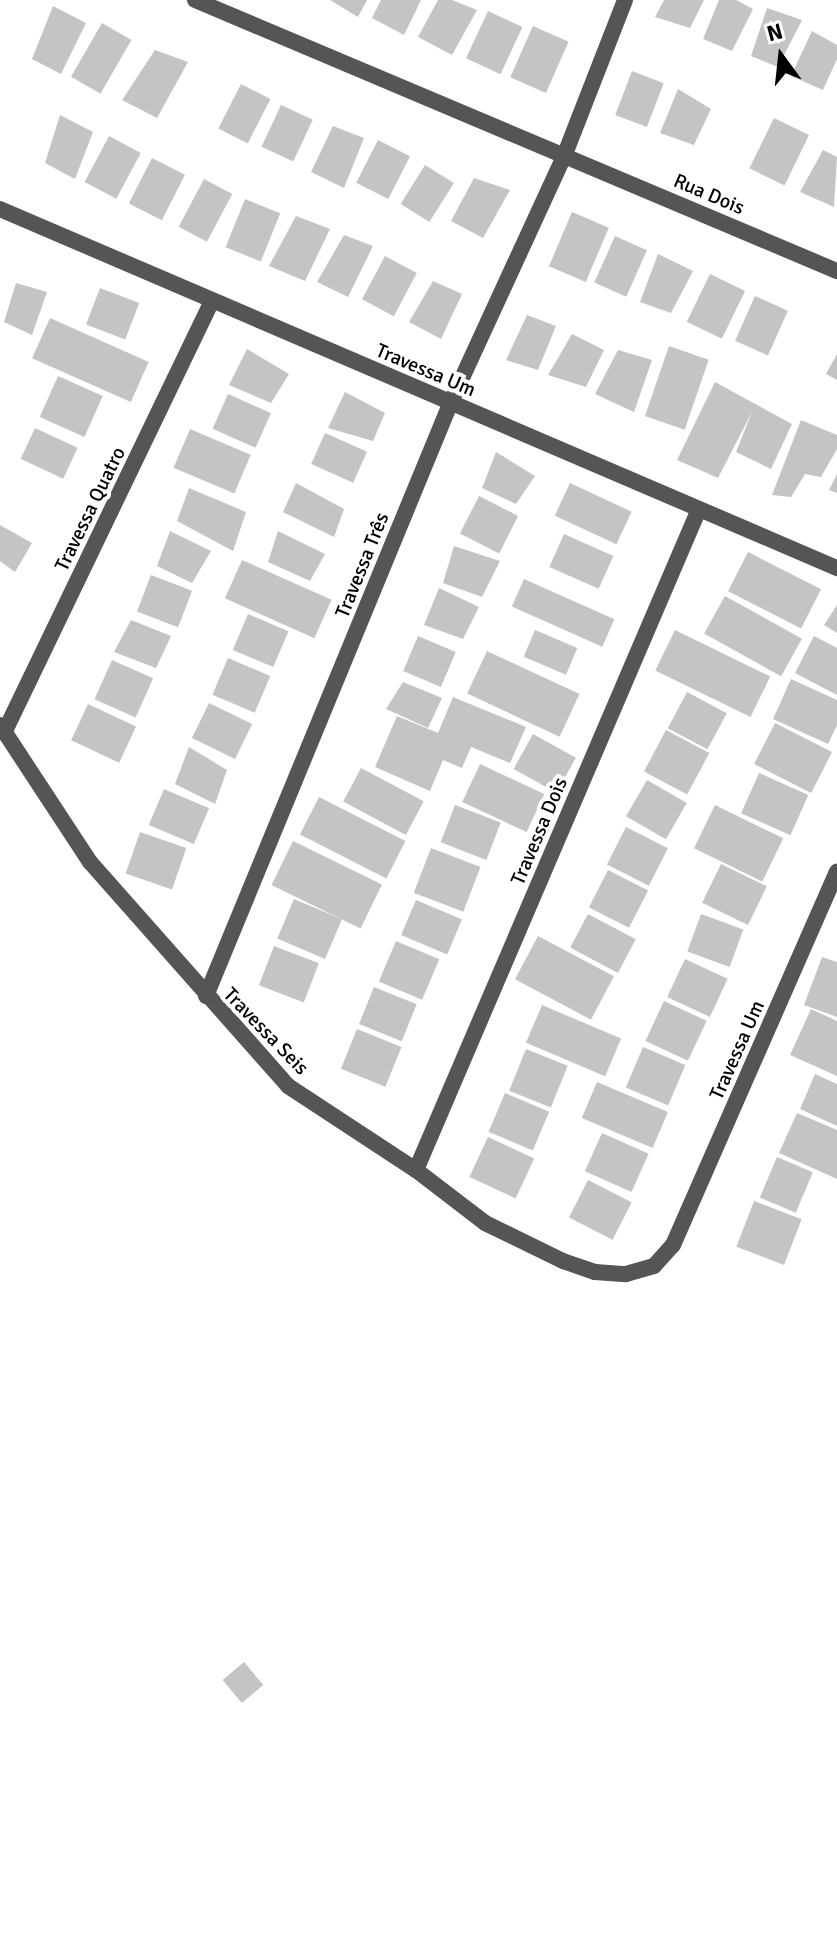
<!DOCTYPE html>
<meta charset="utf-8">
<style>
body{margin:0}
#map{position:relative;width:837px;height:1952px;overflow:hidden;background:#fff;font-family:Signika,sans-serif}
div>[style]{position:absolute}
.building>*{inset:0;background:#c4c4c4;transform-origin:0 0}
.minor>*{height:16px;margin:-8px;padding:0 8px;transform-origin:8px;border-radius:8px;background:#555}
span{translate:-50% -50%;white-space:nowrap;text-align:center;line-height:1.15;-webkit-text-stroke:8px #fff;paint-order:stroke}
.street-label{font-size:20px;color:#000}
.north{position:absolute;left:741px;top:16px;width:80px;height:80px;-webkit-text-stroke:6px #fff;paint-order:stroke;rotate:345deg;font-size:22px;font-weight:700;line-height:32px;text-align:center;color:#000}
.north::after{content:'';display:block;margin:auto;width:28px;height:36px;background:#000;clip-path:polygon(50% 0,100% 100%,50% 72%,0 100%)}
</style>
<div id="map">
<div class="building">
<div style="clip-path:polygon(330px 0,367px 0,358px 17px)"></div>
<div style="clip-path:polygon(381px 0,421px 0,404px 35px,372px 18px)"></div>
<div style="clip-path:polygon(438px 0,452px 0,477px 10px,452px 55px,418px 37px)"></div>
<div style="clip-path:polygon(664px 0,704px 0,690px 28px,655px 17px)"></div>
<div style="clip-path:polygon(719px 0,736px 0,753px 9px,732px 51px,703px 39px)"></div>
<div style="clip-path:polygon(53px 6px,86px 23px,61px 74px,32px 59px)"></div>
<div style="clip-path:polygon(767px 8px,802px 20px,778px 67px,751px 56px)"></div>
<div style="left:488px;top:11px;width:38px;height:52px;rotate:25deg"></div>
<div style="left:102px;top:23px;width:34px;height:62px;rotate:30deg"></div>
<div style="left:533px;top:26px;width:39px;height:56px;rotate:24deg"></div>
<div style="clip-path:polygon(812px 31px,837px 45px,837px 59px,823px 90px,791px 76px)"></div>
<div style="clip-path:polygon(155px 50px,188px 62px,157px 118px,122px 100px)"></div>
<div style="left:632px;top:71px;width:34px;height:47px;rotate:21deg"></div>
<div style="left:241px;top:84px;width:33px;height:50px;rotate:27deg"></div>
<div style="clip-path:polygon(678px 89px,711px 109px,694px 145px,660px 133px)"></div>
<div style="left:281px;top:105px;width:35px;height:46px;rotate:25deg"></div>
<div style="clip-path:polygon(60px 115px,93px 132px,75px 179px,45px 163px)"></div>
<div style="left:774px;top:118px;width:39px;height:56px;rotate:26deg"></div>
<div style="clip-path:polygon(333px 126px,364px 138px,344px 188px,311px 172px)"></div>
<div style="left:109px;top:136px;width:36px;height:52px;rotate:28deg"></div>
<div style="left:378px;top:140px;width:36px;height:48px;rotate:27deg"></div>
<div style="clip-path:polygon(823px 150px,837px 157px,834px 207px,800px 192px)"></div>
<div style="left:152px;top:158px;width:37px;height:51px;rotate:27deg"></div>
<div style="left:425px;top:165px;width:34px;height:46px;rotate:32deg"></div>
<div style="clip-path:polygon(474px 178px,510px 190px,483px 238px,451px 221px)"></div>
<div style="left:204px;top:179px;width:32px;height:54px;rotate:28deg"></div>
<div style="left:245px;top:199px;width:38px;height:52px;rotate:22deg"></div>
<div style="left:572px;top:212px;width:40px;height:59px;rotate:23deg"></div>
<div style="clip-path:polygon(296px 216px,330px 229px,305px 281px,269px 266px)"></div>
<div style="clip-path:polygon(344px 235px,373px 246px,348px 297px,317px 282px)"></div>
<div style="left:615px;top:236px;width:35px;height:51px;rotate:24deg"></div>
<div style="clip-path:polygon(658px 254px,693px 271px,671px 313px,640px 302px)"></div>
<div style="left:385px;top:256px;width:36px;height:49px;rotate:28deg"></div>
<div style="left:710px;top:274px;width:39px;height:53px;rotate:26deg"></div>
<div style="clip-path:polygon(433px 281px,462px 294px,441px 339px,409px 322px)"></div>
<div style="clip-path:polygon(16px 283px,47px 292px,32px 335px,4px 322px)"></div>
<div style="left:100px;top:288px;width:42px;height:39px;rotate:21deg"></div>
<div style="left:755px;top:296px;width:36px;height:49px;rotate:24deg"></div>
<div style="clip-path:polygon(527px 315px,556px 326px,538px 370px,506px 360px)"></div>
<div style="left:50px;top:318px;width:108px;height:44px;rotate:24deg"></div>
<div style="clip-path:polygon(572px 334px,604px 350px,586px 387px,548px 375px)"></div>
<div style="left:669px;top:346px;width:42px;height:74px;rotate:19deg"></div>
<div style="clip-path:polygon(247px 349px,289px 374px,271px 403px,229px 385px)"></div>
<div style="clip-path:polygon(618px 350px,652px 360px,634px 412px,595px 394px)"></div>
<div style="clip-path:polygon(837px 354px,837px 380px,826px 374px)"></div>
<div style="left:58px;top:376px;width:49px;height:45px;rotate:24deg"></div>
<div style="clip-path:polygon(715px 382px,792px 424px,771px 469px,736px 452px,752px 412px,718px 478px,677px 460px)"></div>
<div style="clip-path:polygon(345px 392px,385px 413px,373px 441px,328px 428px)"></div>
<div style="left:228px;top:394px;width:47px;height:38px;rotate:24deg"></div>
<div style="clip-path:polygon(801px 420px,837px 435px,837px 449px,821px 477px,805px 474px,791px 497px,772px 495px)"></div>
<div style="left:35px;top:428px;width:47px;height:34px;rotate:25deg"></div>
<div style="left:190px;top:429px;width:66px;height:42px;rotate:23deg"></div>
<div style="left:325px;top:433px;width:46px;height:34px;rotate:24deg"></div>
<div style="clip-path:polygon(496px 452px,535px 476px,516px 504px,482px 488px)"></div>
<div style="clip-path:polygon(837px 474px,837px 493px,829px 490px)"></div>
<div style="clip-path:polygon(296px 483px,344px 509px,334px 537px,283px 512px)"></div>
<div style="left:570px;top:483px;width:68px;height:36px;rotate:25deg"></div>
<div style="clip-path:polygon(189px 488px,246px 512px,233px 551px,177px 521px)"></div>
<div style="left:479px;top:496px;width:44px;height:42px;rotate:27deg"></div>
<div style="clip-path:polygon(0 525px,32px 543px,15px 572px,0 561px)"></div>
<div style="clip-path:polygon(170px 531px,211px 551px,192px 583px,157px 566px)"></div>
<div style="clip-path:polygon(278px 531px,325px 554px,310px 581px,268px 562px)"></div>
<div style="left:564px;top:534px;width:54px;height:36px;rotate:24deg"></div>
<div style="clip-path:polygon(454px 546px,500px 561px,482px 597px,443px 583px)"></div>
<div style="left:748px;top:552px;width:82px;height:44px;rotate:27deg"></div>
<div style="left:242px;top:560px;width:98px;height:42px;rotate:24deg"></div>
<div style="left:151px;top:575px;width:44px;height:39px;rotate:21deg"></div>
<div style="left:524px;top:579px;width:99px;height:30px;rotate:24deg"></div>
<div style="clip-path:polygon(439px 588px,479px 607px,463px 639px,424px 625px)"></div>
<div style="left:725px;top:596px;width:88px;height:43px;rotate:29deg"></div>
<div style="clip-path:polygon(837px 605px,837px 633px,824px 625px)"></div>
<div style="left:248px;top:614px;width:44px;height:39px;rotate:23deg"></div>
<div style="clip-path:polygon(131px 620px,171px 636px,156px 668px,114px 652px)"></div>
<div style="left:535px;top:630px;width:46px;height:29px;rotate:23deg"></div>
<div style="left:675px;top:630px;width:106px;height:45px;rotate:26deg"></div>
<div style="left:418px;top:636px;width:41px;height:38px;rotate:23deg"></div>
<div style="clip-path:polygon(814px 636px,837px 648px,837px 695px,795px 673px)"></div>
<div style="left:487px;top:651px;width:102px;height:47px;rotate:25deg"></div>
<div style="left:228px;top:658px;width:46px;height:40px;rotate:23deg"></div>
<div style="left:112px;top:660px;width:45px;height:43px;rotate:24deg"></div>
<div style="clip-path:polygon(791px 679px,837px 700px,837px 725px,828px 744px,773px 719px)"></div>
<div style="clip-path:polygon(403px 682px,442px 698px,428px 728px,386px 709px)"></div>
<div style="left:687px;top:692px;width:45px;height:41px;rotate:28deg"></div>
<div style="clip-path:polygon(453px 697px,526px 727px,510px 763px,471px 747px,462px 768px,443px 760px,430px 791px,375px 767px,397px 716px,438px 733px)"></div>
<div style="left:209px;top:703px;width:48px;height:39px;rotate:26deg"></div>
<div style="left:88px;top:704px;width:53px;height:40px;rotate:25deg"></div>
<div style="left:775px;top:723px;width:64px;height:46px;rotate:27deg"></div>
<div style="left:666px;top:730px;width:49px;height:47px;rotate:28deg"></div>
<div style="left:533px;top:734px;width:49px;height:40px;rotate:29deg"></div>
<div style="clip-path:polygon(189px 747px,227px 770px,215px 804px,175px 784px)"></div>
<div style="left:480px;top:764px;width:71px;height:42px;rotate:25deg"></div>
<div style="left:361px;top:768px;width:71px;height:38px;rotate:28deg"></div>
<div style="left:759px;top:773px;width:54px;height:44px;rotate:24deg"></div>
<div style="left:647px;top:780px;width:46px;height:42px;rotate:30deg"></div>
<div style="left:164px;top:789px;width:49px;height:39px;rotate:23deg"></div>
<div style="left:319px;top:797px;width:97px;height:42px;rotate:27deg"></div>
<div style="left:455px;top:805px;width:49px;height:40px;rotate:21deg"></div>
<div style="left:715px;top:805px;width:76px;height:48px;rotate:26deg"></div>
<div style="left:626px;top:827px;width:47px;height:42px;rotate:27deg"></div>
<div style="left:140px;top:832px;width:49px;height:44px;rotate:19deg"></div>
<div style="left:293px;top:841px;width:99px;height:49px;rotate:26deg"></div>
<div style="left:431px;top:848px;width:53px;height:48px;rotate:21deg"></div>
<div style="left:721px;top:864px;width:51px;height:43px;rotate:26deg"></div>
<div style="left:608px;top:870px;width:45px;height:42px;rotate:27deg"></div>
<div style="left:294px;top:899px;width:52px;height:43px;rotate:23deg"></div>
<div style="left:416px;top:900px;width:50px;height:38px;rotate:23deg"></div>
<div style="left:588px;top:914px;width:54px;height:38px;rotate:28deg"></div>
<div style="left:701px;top:914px;width:45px;height:40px;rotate:20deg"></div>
<div style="left:538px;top:936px;width:86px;height:49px;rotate:28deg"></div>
<div style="left:396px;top:941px;width:47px;height:44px;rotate:23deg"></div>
<div style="left:274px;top:946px;width:48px;height:42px;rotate:21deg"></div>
<div style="clip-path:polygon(822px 957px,837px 962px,837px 1017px,804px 1005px)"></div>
<div style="left:685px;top:959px;width:47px;height:42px;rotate:25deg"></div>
<div style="left:374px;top:987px;width:46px;height:40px;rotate:22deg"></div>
<div style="left:664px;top:1001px;width:47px;height:44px;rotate:25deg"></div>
<div style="left:542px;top:1005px;width:86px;height:41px;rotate:23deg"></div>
<div style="clip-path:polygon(811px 1009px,837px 1021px,837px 1076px,790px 1055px)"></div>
<div style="left:357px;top:1029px;width:48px;height:43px;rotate:22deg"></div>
<div style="left:643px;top:1047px;width:46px;height:44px;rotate:23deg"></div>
<div style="left:526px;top:1049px;width:45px;height:45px;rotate:22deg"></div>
<div style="clip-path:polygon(815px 1074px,837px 1084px,837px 1126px,800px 1109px)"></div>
<div style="left:597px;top:1082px;width:77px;height:39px;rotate:23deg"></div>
<div style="left:505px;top:1093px;width:48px;height:42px;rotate:23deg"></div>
<div style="clip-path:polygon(797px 1113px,837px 1130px,837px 1179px,779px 1153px)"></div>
<div style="left:602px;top:1133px;width:51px;height:42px;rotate:24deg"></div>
<div style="left:488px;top:1137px;width:51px;height:44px;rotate:25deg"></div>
<div style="left:777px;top:1157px;width:39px;height:44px;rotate:23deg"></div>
<div style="left:588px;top:1180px;width:49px;height:42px;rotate:27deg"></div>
<div style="left:754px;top:1201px;width:51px;height:49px;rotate:21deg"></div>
<div style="left:244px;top:1662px;width:30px;height:28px;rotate:50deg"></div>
</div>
<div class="minor">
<div style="left:195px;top:0;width:697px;rotate:22.89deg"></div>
<div style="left:0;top:209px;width:911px;rotate:23.22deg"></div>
<div style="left:0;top:725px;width:164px;rotate:56.7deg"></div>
<div style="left:90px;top:862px;width:299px;rotate:48.5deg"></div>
<div style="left:288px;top:1086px;width:153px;rotate:33.3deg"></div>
<div style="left:416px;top:1170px;width:87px;rotate:37.5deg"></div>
<div style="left:485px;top:1223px;width:87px;rotate:26deg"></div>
<div style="left:563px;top:1261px;width:34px;rotate:19deg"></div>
<div style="left:595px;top:1272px;width:31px;rotate:4deg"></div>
<div style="left:626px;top:1274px;width:29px;rotate:-16deg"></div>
<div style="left:654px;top:1266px;width:28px;rotate:-48deg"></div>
<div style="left:673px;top:1245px;width:408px;rotate:-66.3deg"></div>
<div style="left:4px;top:733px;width:479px;rotate:-64.3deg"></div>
<div style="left:206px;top:996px;width:643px;rotate:-67.59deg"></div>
<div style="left:451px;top:402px;width:273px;rotate:-65.3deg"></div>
<div style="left:565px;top:154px;width:165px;rotate:-68.7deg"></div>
<div style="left:416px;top:1170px;width:719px;rotate:-66.82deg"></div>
</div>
<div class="street-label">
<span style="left:709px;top:194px;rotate:23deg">Rua Dois</span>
<span style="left:426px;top:370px;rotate:23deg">Travessa Um</span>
<span style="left:90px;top:509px;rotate:-64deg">Travessa Quatro</span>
<span style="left:362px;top:565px;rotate:-68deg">Travessa Três</span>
<span style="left:539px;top:831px;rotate:-67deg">Travessa Dois</span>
<span style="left:266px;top:1031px;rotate:46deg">Travessa Seis</span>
<span style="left:737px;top:1050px;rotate:-66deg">Travessa Um</span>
</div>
<div class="north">N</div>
</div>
